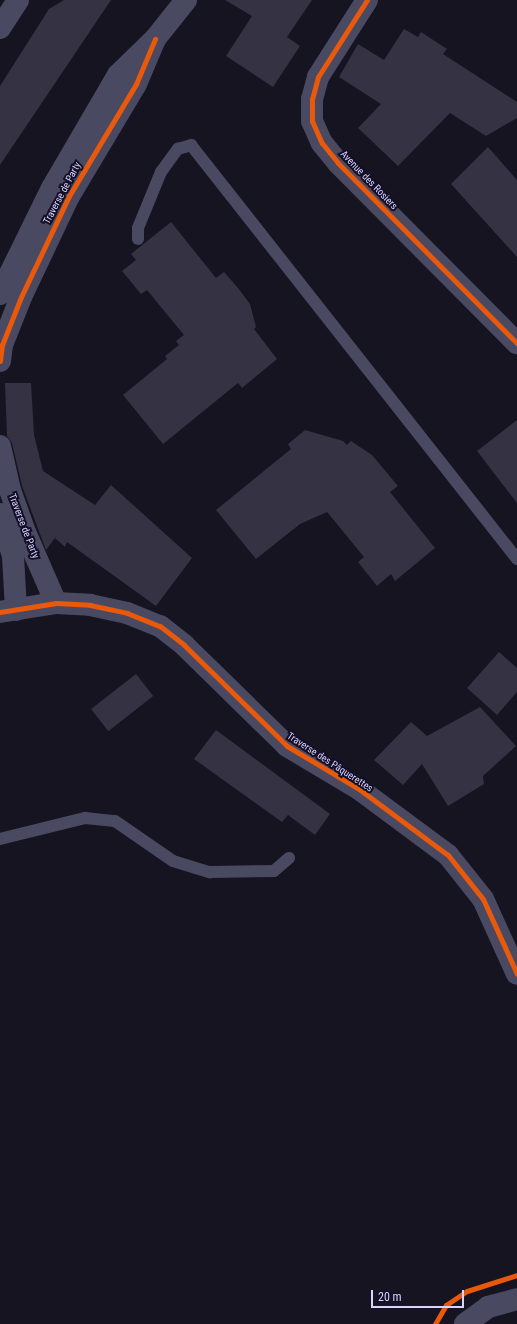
<!DOCTYPE html>
<meta charset="utf-8">
<style>
body{margin:0}
#map{position:relative;width:517px;height:1324px;overflow:hidden;background:#161421;font-family:"Roboto Condensed",sans-serif}
div>[style]{position:absolute}
.building>*{inset:0;background:#343243;transform-origin:0 0}
.lane>*{height:12px;margin:-6px;padding:0 6px;transform-origin:6px;border-radius:6px;background:#4a4962}
.street>*{height:22px;margin:-11px;padding:0 11px;transform-origin:11px;border-radius:11px;background:#4a4962}
.cycleway>*{height:5px;margin:-2.5px;padding:0 2.5px;transform-origin:2.5px;border-radius:2.5px;background:#e8590c}
span{translate:-50% -50%;white-space:nowrap;text-align:center;line-height:1.15;-webkit-text-stroke:4px #130f26;paint-order:stroke}
.street-label{font-size:10px;color:#d9d4ff}
.scale{position:absolute;left:371px;top:1290px;width:93px;height:18px;box-sizing:border-box;border:2px solid #d9d4ff;border-top:0;padding-left:5px;font-size:12px;line-height:14px;white-space:nowrap;color:#d9d4ff;-webkit-text-stroke:3px #130f26;paint-order:stroke}
</style>
<div id="map">
<div class="building">
<div style="clip-path:polygon(64px 0,111px 0,0 165px,0 86px,49px 9px)"></div>
<div style="clip-path:polygon(225px 0,312px 0,287px 37px,300px 46px,273px 87px,226px 56px,252px 16px)"></div>
<div style="clip-path:polygon(404px 29px,418px 37px,421px 32px,447px 49px,443px 54px,517px 102px,517px 118px,486px 136px,450px 113px,398px 166px,358px 128px,381px 104px,339px 77px,358px 44px,384px 60px)"></div>
<div style="clip-path:polygon(488px 147px,517px 180px,517px 257px,451px 184px)"></div>
<div style="clip-path:polygon(171px 222px,216px 278px,224px 272px,238px 288px,250px 304px,256px 327px,254px 329px,277px 359px,242px 388px,238px 383px,163px 444px,123px 395px,167px 359px,165px 356px,179px 345px,176px 341px,184px 335px,147px 290px,141px 294px,122px 271px,136px 260px,131px 254px)"></div>
<div style="clip-path:polygon(5px 383px,31px 383px,34px 435px,43px 471px,95px 505px,111px 485px,192px 558px,156px 606px,67px 542px,65px 547px,55px 538px,46px 550px,22px 486px,12px 443px,7px 436px)"></div>
<div style="clip-path:polygon(517px 420px,517px 503px,477px 451px)"></div>
<div style="clip-path:polygon(305px 430px,343px 441px,347px 445px,351px 441px,372px 455px,398px 486px,390px 492px,435px 548px,395px 581px,391px 574px,377px 586px,358px 562px,364px 557px,327px 512px,300px 524px,256px 559px,216px 510px,291px 449px,288px 444px)"></div>
<div style="clip-path:polygon(499px 652px,517px 668px,517px 692px,497px 715px,467px 688px)"></div>
<div style="left:136px;top:674px;width:28px;height:57px;rotate:52deg"></div>
<div style="clip-path:polygon(480px 707px,516px 746px,483px 776px,484px 784px,448px 806px,422px 764px,403px 785px,374px 760px,411px 722px,427px 736px)"></div>
<div style="clip-path:polygon(216px 730px,330px 814px,315px 835px,288px 815px,282px 822px,194px 759px)"></div>
</div>
<div class="lane">
<div style="left:138px;top:239px;width:11px;rotate:-90deg"></div>
<div style="left:138px;top:228px;width:61px;rotate:-67.7deg"></div>
<div style="left:161px;top:172px;width:29px;rotate:-54deg"></div>
<div style="left:178px;top:149px;width:14px;rotate:-17deg"></div>
<div style="left:191px;top:145px;width:527px;rotate:51.78deg"></div>
<div style="left:0;top:839px;width:88px;rotate:-13.9deg"></div>
<div style="left:85px;top:818px;width:30px;rotate:6deg"></div>
<div style="left:115px;top:821px;width:70px;rotate:34.6deg"></div>
<div style="left:173px;top:861px;width:39px;rotate:17deg"></div>
<div style="left:210px;top:872px;width:64px;rotate:-0.9deg"></div>
<div style="left:274px;top:871px;width:20px;rotate:-41deg"></div>
</div>
<div class="street">
<div style="left:367px;top:0;width:91px;rotate:122.5deg"></div>
<div style="left:318px;top:77px;width:23px;rotate:105deg"></div>
<div style="left:312px;top:99px;width:22px;rotate:90deg"></div>
<div style="left:312px;top:121px;width:24px;rotate:66deg"></div>
<div style="left:322px;top:143px;width:26px;rotate:51deg"></div>
<div style="left:338px;top:163px;width:254px;rotate:45.2deg"></div>
<div style="left:0;top:28px;width:33px;rotate:-57deg"></div>
<div style="left:0;top:294px;width:118px;rotate:-63.9deg"></div>
<div style="left:52px;top:188px;width:131px;rotate:-59.7deg"></div>
<div style="left:118px;top:75px;width:52px;rotate:-44.2deg"></div>
<div style="left:155px;top:39px;width:50px;rotate:-51.5deg"></div>
<div style="left:0;top:361px;width:16px;rotate:-83deg"></div>
<div style="left:2px;top:345px;width:52px;rotate:-68.4deg"></div>
<div style="left:21px;top:297px;width:112px;rotate:-64.6deg"></div>
<div style="left:69px;top:196px;width:131px;rotate:-59.1deg"></div>
<div style="left:136px;top:84px;width:49px;rotate:-67.1deg"></div>
<div style="left:0;top:446px;width:45px;rotate:77.2deg"></div>
<div style="left:10px;top:490px;width:45px;rotate:70.3deg"></div>
<div style="left:25px;top:532px;width:77px;rotate:66.4deg"></div>
<div style="left:0;top:514px;width:44px;rotate:72.8deg"></div>
<div style="left:13px;top:556px;width:54px;rotate:86.8deg"></div>
<div style="left:0;top:612px;width:57px;rotate:-9.1deg"></div>
<div style="left:56px;top:603px;width:34px;rotate:3deg"></div>
<div style="left:90px;top:605px;width:38px;rotate:12deg"></div>
<div style="left:127px;top:613px;width:35px;rotate:22deg"></div>
<div style="left:160px;top:626px;width:31px;rotate:38deg"></div>
<div style="left:184px;top:645px;width:144px;rotate:44.4deg"></div>
<div style="left:287px;top:746px;width:84px;rotate:30.8deg"></div>
<div style="left:359px;top:789px;width:111px;rotate:36.6deg"></div>
<div style="left:448px;top:855px;width:56px;rotate:51.5deg"></div>
<div style="left:483px;top:899px;width:82px;rotate:65.6deg"></div>
<div style="left:465px;top:1324px;width:29px;rotate:-36deg"></div>
<div style="left:488px;top:1307px;width:30px;rotate:-15deg"></div>
</div>
<div class="cycleway">
<div style="left:367px;top:0;width:91px;rotate:122.5deg"></div>
<div style="left:318px;top:77px;width:23px;rotate:105deg"></div>
<div style="left:312px;top:99px;width:22px;rotate:90deg"></div>
<div style="left:312px;top:121px;width:24px;rotate:66deg"></div>
<div style="left:322px;top:143px;width:26px;rotate:51deg"></div>
<div style="left:338px;top:163px;width:254px;rotate:45.2deg"></div>
<div style="left:0;top:361px;width:16px;rotate:-83deg"></div>
<div style="left:2px;top:345px;width:52px;rotate:-68.4deg"></div>
<div style="left:21px;top:297px;width:112px;rotate:-64.6deg"></div>
<div style="left:69px;top:196px;width:131px;rotate:-59.1deg"></div>
<div style="left:136px;top:84px;width:49px;rotate:-67.1deg"></div>
<div style="left:0;top:612px;width:57px;rotate:-9.1deg"></div>
<div style="left:56px;top:603px;width:34px;rotate:3deg"></div>
<div style="left:90px;top:605px;width:38px;rotate:12deg"></div>
<div style="left:127px;top:613px;width:35px;rotate:22deg"></div>
<div style="left:160px;top:626px;width:31px;rotate:38deg"></div>
<div style="left:184px;top:645px;width:144px;rotate:44.4deg"></div>
<div style="left:287px;top:746px;width:84px;rotate:30.8deg"></div>
<div style="left:359px;top:789px;width:111px;rotate:36.6deg"></div>
<div style="left:448px;top:855px;width:56px;rotate:51.5deg"></div>
<div style="left:483px;top:899px;width:82px;rotate:65.6deg"></div>
<div style="left:435px;top:1324px;width:22px;rotate:-60deg"></div>
<div style="left:446px;top:1305px;width:25px;rotate:-34deg"></div>
<div style="left:467px;top:1291px;width:52px;rotate:-17.7deg"></div>
</div>
<div class="street-label">
<span style="left:369px;top:180px;rotate:46deg">Avenue des Rosiers</span>
<span style="left:62px;top:193px;rotate:-62deg">Traverse de Party</span>
<span style="left:24px;top:526px;rotate:69deg">Traverse de Party</span>
<span style="left:330px;top:762px;rotate:33deg">Traverse des Pâquerettes</span>
</div>
<div class="scale">20 m</div>
</div>
